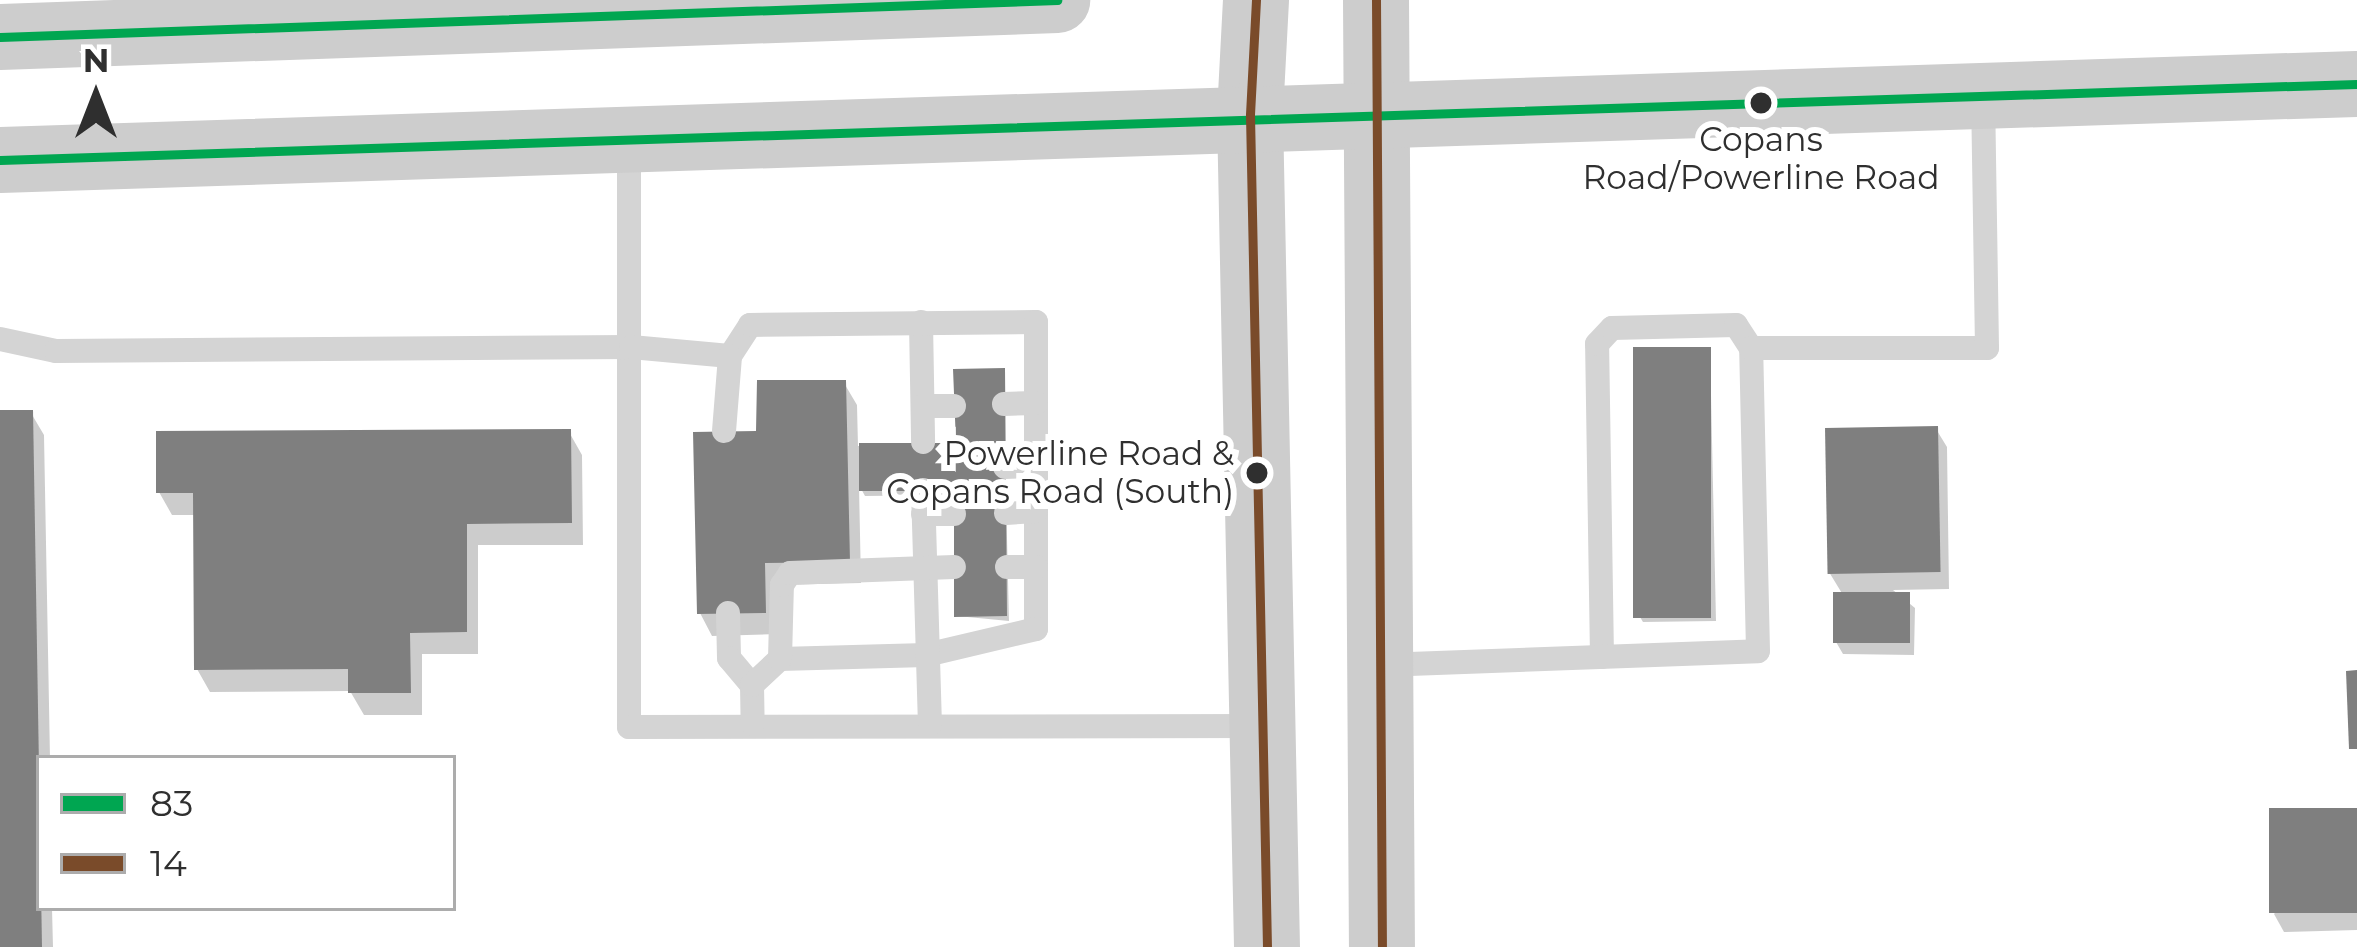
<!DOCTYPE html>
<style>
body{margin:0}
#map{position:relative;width:2357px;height:947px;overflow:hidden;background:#fff;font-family:Montserrat,sans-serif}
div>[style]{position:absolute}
.shadow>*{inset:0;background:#0003}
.building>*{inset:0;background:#7f7f7f;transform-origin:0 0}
.service>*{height:24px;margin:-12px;padding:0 12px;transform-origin:12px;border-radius:12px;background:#d4d4d4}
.secondary>*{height:66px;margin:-33px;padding:0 33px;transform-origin:33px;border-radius:33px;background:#cdcdcd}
.bus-1>*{height:9px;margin:-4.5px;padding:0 4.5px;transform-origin:4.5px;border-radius:4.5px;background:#00a651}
.bus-2>*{height:9px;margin:-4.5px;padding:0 4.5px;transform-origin:4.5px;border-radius:4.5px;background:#7a4b2a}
.dots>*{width:33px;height:33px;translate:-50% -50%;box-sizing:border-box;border:6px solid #fff;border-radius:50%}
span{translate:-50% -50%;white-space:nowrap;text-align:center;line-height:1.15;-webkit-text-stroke:12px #fff;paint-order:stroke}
.bus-label{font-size:33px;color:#2f2f2f}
.right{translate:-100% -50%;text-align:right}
.legend{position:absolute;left:36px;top:755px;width:420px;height:156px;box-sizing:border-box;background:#fff;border:3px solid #acacac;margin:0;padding:15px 21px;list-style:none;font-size:36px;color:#2f2f2f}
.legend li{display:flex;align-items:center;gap:24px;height:60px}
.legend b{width:60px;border:3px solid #acacac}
.north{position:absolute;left:36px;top:36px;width:120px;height:120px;-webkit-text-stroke:9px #fff;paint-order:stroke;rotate:0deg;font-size:33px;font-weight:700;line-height:48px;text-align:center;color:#2f2f2f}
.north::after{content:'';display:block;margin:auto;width:42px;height:54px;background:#2f2f2f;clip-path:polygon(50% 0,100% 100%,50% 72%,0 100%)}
</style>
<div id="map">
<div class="shadow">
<div style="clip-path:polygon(1710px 350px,1716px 621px,1643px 622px,1640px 617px)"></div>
<div style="clip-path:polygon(1003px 371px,1009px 621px,957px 616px,957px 495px,865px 496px,859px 485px,861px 583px,776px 585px,777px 634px,712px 636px,700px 613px,759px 434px,844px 383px,857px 405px,858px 446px,959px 446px)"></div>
<div style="clip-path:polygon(0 413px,31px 413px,44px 435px,50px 758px,39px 758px,39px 908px,52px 908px,53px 947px,0 947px)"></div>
<div style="clip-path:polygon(1936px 429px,1947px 447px,1949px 589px,1893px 590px,1915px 608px,1914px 655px,1843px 654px,1836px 642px,1843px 595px,1829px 572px)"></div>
<div style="clip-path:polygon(569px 432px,582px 455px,583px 545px,478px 545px,478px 654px,422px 654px,422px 715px,364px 715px,350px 691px,210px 692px,197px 669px,196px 515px,172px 515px,159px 492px)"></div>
<div style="clip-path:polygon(2357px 811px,2357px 930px,2284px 932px,2274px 914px)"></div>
</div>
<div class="building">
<div style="left:1633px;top:347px;width:78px;height:271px"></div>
<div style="clip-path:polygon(1005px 368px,1007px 616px,954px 617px,954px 491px,859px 491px,859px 443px,956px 443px,953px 369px)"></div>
<div style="clip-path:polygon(757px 380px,846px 380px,850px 562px,765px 563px,766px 613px,697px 614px,693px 432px,756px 431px)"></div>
<div style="clip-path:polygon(0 410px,33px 410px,42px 947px,0 947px)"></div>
<div style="left:1938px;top:426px;width:146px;height:113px;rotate:89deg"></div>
<div style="clip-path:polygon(571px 429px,572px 523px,467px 524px,467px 632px,410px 633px,411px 693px,348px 693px,348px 669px,194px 670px,193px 493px,156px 493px,156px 431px)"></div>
<div style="left:1833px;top:592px;width:77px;height:51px"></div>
<div style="clip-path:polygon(2357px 670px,2357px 749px,2349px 749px,2346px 671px)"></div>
<div style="left:2357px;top:808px;width:105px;height:88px;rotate:90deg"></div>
</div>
<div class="service">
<div style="left:629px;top:140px;width:587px;rotate:90deg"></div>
<div style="left:629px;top:727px;width:632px;rotate:-0.09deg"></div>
<div style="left:921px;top:322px;width:120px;rotate:89deg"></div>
<div style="left:0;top:339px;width:57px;rotate:12.1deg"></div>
<div style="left:56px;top:351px;width:575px;rotate:-0.4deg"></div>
<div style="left:631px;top:347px;width:99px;rotate:5.2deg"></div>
<div style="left:730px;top:356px;width:37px;rotate:-57deg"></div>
<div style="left:750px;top:325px;width:286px;rotate:-0.6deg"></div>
<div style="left:1036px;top:322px;width:307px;rotate:90deg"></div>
<div style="left:1036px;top:629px;width:113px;rotate:166.7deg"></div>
<div style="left:926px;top:655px;width:146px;rotate:178.4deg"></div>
<div style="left:1004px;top:404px;width:32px;rotate:-2deg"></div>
<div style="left:923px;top:406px;width:31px"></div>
<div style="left:724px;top:431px;width:75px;rotate:-85.4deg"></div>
<div style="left:1005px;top:467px;width:31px;rotate:-2deg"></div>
<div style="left:923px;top:490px;width:234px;rotate:88.3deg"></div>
<div style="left:1006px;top:513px;width:30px;rotate:-4deg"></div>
<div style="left:923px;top:514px;width:31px"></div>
<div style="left:1007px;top:567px;width:29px"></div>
<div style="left:728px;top:613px;width:45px;rotate:88.7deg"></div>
<div style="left:729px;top:658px;width:35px;rotate:50deg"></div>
<div style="left:752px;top:685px;width:39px;rotate:89deg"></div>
<div style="left:1602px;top:657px;width:313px;rotate:-90.9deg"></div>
<div style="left:1597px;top:344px;width:22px;rotate:-47deg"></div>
<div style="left:1612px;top:328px;width:124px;rotate:-1.4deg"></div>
<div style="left:1736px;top:325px;width:27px;rotate:57deg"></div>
<div style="left:1382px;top:665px;width:376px;rotate:-2.1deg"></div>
<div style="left:1758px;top:651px;width:303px;rotate:-91.3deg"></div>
<div style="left:1751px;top:348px;width:236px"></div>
<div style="left:1987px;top:348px;width:249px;rotate:-90.9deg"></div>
<div style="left:752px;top:685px;width:38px;rotate:-43deg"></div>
<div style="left:780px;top:659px;width:74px;rotate:-88.5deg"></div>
<div style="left:782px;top:585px;width:14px;rotate:-56deg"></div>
<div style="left:790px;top:573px;width:164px;rotate:-2.1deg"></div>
</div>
<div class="secondary">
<div style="left:1256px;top:0;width:115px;rotate:93deg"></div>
<div style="left:1250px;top:115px;width:832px;rotate:88.83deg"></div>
<div style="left:1376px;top:0;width:947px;rotate:89.64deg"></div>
<div style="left:0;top:37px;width:1058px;rotate:-2deg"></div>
<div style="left:0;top:160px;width:2358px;rotate:-1.85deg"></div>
</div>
<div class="bus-1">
<div style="left:0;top:37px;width:1058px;rotate:-2deg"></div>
<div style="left:0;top:160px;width:2358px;rotate:-1.85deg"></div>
</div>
<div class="bus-2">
<div style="left:1256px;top:0;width:115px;rotate:93deg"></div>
<div style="left:1250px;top:115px;width:832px;rotate:88.83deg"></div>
<div style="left:1376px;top:0;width:947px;rotate:89.64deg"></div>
</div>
<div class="dots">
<div style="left:1761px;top:103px;background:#2f2f2f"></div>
<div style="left:1257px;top:473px;background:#2f2f2f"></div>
</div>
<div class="bus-label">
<span style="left:1761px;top:159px">Copans<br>Road/Powerline Road</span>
<span class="right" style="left:1234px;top:473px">Powerline Road &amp;<br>Copans Road (South)</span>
</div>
<ul class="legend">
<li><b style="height:15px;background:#00a651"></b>83</li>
<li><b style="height:15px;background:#7a4b2a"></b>14</li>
</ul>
<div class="north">N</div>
</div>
